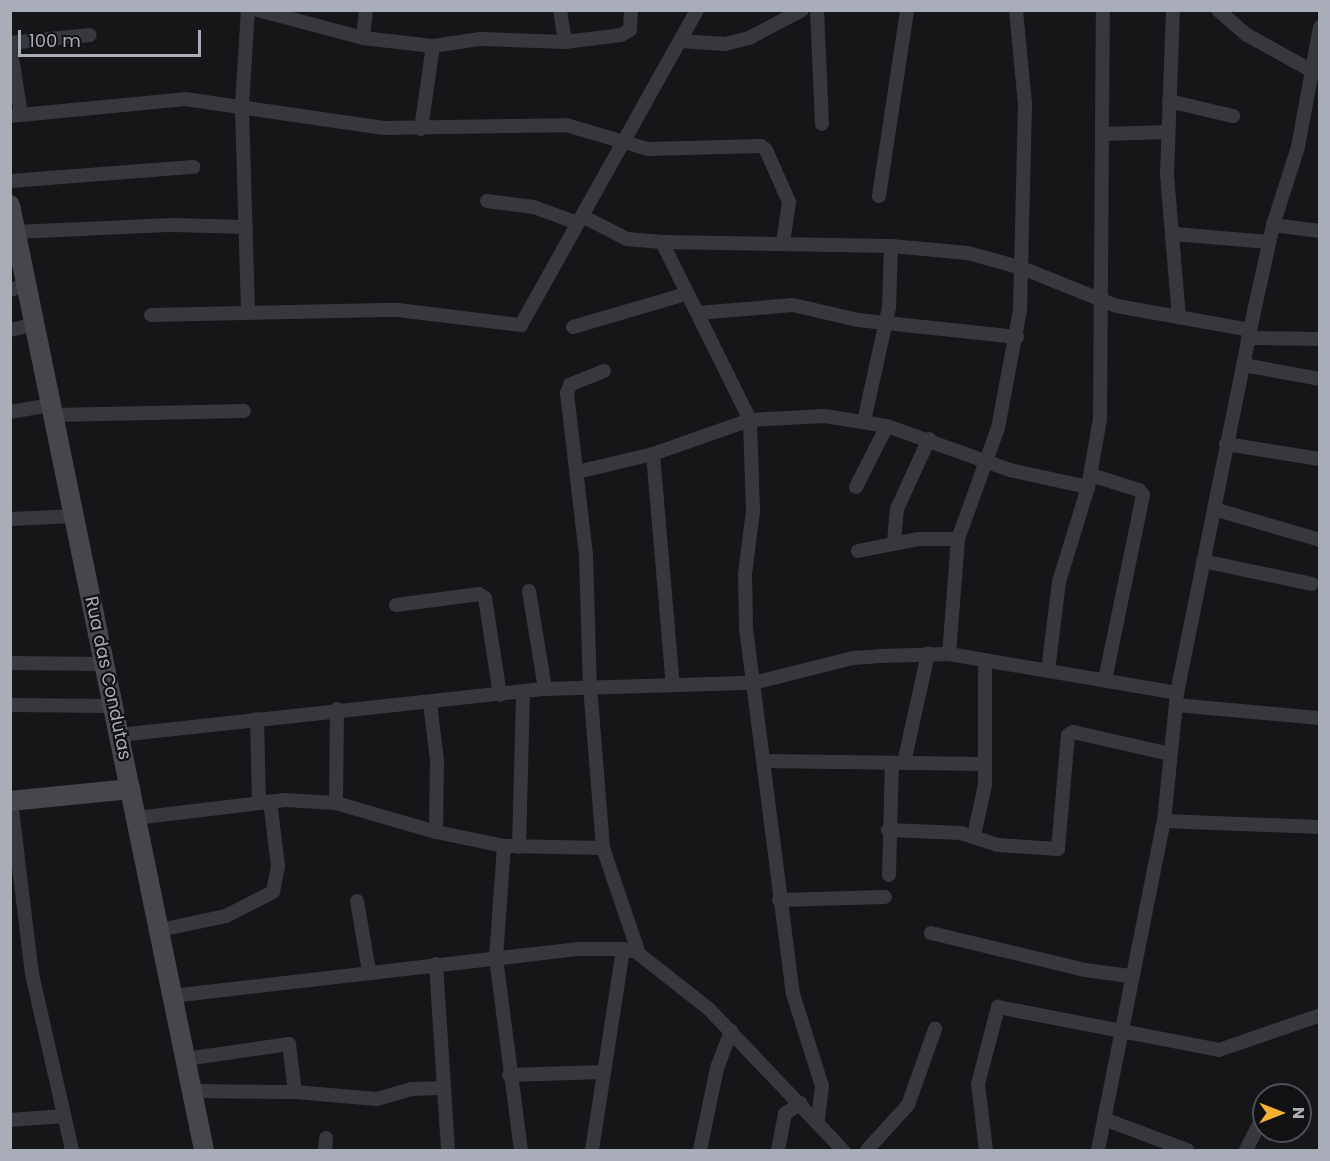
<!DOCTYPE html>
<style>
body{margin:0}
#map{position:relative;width:1330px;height:1161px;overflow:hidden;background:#161618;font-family:Poppins,sans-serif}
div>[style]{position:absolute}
.street>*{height:14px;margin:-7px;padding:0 7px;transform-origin:7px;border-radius:7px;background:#37383d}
.secondary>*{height:20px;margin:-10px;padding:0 10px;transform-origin:10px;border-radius:10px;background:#45474d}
span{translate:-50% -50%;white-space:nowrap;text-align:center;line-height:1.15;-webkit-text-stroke:4.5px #111113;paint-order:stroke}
.street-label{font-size:18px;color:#a8adb8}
.frame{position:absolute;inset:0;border:12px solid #a8adb8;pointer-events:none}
.north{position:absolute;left:1252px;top:1083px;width:60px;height:60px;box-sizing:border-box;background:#111113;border:2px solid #4d4f55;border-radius:50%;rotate:90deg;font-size:16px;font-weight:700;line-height:24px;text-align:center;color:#a8adb8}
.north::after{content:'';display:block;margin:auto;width:21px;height:27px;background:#f2b134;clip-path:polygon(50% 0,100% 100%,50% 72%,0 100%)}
.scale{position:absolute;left:18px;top:30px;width:183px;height:27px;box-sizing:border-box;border:3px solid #a8adb8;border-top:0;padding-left:8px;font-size:18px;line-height:21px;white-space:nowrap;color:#a8adb8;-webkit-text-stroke:4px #111113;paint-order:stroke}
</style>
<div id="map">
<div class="street">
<div style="left:258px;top:10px;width:109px;rotate:14.9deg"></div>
<div style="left:363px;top:38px;width:70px;rotate:6.5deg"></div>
<div style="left:433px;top:46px;width:48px;rotate:-8.5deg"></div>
<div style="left:480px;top:39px;width:85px;rotate:2deg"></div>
<div style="left:565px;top:42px;width:56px;rotate:-7.1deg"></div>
<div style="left:621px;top:35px;width:10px;rotate:-29deg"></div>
<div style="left:630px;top:30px;width:20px;rotate:-87deg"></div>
<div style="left:560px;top:10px;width:32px;rotate:81deg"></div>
<div style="left:817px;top:10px;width:114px;rotate:87.5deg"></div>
<div style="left:1173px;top:10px;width:165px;rotate:92.1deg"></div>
<div style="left:1167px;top:175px;width:143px;rotate:85.2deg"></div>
<div style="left:1218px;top:10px;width:38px;rotate:41deg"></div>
<div style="left:1247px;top:35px;width:77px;rotate:28.9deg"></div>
<div style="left:363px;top:38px;width:28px;rotate:-84deg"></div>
<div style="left:681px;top:41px;width:44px;rotate:3.9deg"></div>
<div style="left:725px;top:44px;width:25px;rotate:-14deg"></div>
<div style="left:749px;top:38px;width:60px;rotate:-27.8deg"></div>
<div style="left:10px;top:43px;width:80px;rotate:-5.7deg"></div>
<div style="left:10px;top:45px;width:70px;rotate:80.9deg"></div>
<div style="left:1169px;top:101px;width:66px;rotate:13.2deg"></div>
<div style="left:10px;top:116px;width:176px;rotate:-5.5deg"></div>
<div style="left:185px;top:99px;width:201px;rotate:8.3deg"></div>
<div style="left:384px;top:128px;width:182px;rotate:-0.9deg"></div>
<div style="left:566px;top:125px;width:85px;rotate:16.3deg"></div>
<div style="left:648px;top:149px;width:113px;rotate:-1.5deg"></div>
<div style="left:761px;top:146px;width:6px;rotate:39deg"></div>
<div style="left:766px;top:150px;width:57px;rotate:66.1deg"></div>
<div style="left:789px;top:202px;width:41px;rotate:98.3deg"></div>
<div style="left:421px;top:129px;width:84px;rotate:-81.8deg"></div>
<div style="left:1104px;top:134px;width:63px;rotate:-1.8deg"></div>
<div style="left:10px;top:181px;width:184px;rotate:-4.4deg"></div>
<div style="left:879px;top:196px;width:188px;rotate:-81.4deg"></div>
<div style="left:487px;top:201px;width:47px;rotate:7.3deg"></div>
<div style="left:534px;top:207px;width:46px;rotate:20.4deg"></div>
<div style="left:582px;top:216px;width:51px;rotate:27.1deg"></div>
<div style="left:627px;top:239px;width:35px;rotate:5deg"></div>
<div style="left:662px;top:242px;width:229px;rotate:1deg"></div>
<div style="left:891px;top:246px;width:77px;rotate:5.2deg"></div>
<div style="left:968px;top:253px;width:56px;rotate:15.5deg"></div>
<div style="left:1022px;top:268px;width:102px;rotate:21.8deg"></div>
<div style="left:1117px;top:306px;width:135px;rotate:10.2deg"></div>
<div style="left:1273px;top:225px;width:47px;rotate:7.3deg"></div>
<div style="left:16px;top:232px;width:157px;rotate:-2.6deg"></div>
<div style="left:173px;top:225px;width:73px;rotate:1.6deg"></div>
<div style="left:1174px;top:234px;width:95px;rotate:4.8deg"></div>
<div style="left:662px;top:242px;width:199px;rotate:63.7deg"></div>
<div style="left:750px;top:420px;width:91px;rotate:88.1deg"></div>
<div style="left:753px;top:511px;width:64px;rotate:97.2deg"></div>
<div style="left:745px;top:574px;width:54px;rotate:88.9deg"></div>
<div style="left:746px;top:628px;width:369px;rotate:82.7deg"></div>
<div style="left:793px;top:994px;width:96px;rotate:72.5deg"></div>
<div style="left:822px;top:1086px;width:34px;rotate:97deg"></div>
<div style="left:10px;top:290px;width:19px;rotate:-16deg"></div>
<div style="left:248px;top:311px;width:206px;rotate:-91.7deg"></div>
<div style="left:242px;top:105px;width:95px;rotate:-86.4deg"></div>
<div style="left:698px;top:313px;width:95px;rotate:-4.8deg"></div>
<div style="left:793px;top:305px;width:67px;rotate:13deg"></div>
<div style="left:858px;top:320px;width:160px;rotate:6.1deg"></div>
<div style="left:151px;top:315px;width:247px;rotate:-1.2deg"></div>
<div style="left:398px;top:310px;width:124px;rotate:7deg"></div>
<div style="left:521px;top:325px;width:361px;rotate:-60.8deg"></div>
<div style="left:573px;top:327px;width:118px;rotate:-16.3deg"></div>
<div style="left:10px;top:330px;width:26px;rotate:-13deg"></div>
<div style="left:1248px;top:338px;width:72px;rotate:0.8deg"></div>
<div style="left:1244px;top:365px;width:77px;rotate:10.4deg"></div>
<div style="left:604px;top:371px;width:37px;rotate:158deg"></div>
<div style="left:570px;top:385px;width:9px;rotate:111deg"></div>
<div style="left:567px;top:393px;width:163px;rotate:83.3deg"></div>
<div style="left:586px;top:555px;width:131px;rotate:88.3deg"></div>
<div style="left:590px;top:686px;width:163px;rotate:85.4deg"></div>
<div style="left:603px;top:848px;width:112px;rotate:71.2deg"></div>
<div style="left:639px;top:954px;width:89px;rotate:38.2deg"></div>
<div style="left:709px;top:1009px;width:195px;rotate:46.5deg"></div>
<div style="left:10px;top:412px;width:42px;rotate:-9.7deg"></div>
<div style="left:54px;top:415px;width:190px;rotate:-1.2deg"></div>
<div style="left:864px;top:421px;width:117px;rotate:-77.6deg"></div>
<div style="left:889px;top:307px;width:61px;rotate:-88.1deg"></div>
<div style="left:1226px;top:444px;width:95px;rotate:9.1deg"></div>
<div style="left:653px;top:454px;width:232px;rotate:85.1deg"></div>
<div style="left:577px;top:472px;width:78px;rotate:-13.3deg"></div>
<div style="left:653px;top:454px;width:103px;rotate:-19.3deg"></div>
<div style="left:750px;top:420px;width:75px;rotate:-3.1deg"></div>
<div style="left:825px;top:416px;width:63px;rotate:9.2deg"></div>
<div style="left:887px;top:426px;width:131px;rotate:19.7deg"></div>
<div style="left:1010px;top:470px;width:80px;rotate:12.3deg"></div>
<div style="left:1091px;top:475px;width:50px;rotate:17.4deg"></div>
<div style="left:1139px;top:490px;width:6px;rotate:51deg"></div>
<div style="left:1143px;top:495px;width:189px;rotate:101.6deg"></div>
<div style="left:856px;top:487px;width:68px;rotate:-63.1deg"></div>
<div style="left:1214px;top:509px;width:110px;rotate:16.3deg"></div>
<div style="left:10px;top:519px;width:65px;rotate:-2.6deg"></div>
<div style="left:894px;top:542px;width:33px;rotate:-85deg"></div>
<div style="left:897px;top:509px;width:77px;rotate:-65.4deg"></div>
<div style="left:858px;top:551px;width:61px;rotate:-11.3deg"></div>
<div style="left:918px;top:539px;width:40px"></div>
<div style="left:1203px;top:561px;width:111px;rotate:11.9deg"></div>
<div style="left:529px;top:591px;width:99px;rotate:80.7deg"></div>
<div style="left:396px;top:605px;width:84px;rotate:-7.5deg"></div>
<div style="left:479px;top:594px;width:7px;rotate:34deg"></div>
<div style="left:485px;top:598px;width:98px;rotate:81.2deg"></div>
<div style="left:949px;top:654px;width:115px;rotate:-85.5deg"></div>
<div style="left:958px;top:539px;width:118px;rotate:-70.2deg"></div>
<div style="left:998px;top:428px;width:120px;rotate:-79.4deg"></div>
<div style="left:1020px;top:310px;width:206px;rotate:-88.6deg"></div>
<div style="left:1025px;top:104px;width:94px;rotate:-95.5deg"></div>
<div style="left:10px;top:663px;width:94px;rotate:0.6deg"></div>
<div style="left:1048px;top:671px;width:90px;rotate:-83deg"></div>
<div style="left:1059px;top:582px;width:99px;rotate:-73deg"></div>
<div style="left:1088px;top:487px;width:69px;rotate:-80deg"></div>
<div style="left:1100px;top:419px;width:409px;rotate:-89.6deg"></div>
<div style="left:430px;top:703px;width:57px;rotate:83deg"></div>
<div style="left:437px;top:760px;width:72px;rotate:90.8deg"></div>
<div style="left:10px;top:705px;width:103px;rotate:0.6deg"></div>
<div style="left:1176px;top:705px;width:145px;rotate:5.2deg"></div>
<div style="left:257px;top:719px;width:83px;rotate:88.6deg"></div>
<div style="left:119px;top:735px;width:428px;rotate:-6.2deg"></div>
<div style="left:545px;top:689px;width:208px;rotate:-1.7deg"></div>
<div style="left:753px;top:683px;width:103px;rotate:-14deg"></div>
<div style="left:853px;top:658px;width:27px;rotate:-4deg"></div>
<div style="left:880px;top:656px;width:69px;rotate:-1.7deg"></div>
<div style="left:949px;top:654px;width:231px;rotate:9.7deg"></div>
<div style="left:764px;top:761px;width:221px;rotate:0.8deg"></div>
<div style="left:904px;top:763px;width:112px;rotate:-77.6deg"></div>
<div style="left:11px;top:801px;width:174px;rotate:83.1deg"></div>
<div style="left:32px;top:974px;width:180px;rotate:77.2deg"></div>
<div style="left:336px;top:803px;width:94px;rotate:-89.4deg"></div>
<div style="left:136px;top:818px;width:150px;rotate:-6.9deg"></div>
<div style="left:285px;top:800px;width:51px;rotate:3.4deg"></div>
<div style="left:336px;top:803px;width:104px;rotate:16.2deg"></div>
<div style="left:436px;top:832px;width:69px;rotate:11.6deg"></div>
<div style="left:504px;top:846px;width:99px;rotate:1.2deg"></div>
<div style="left:1164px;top:821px;width:156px;rotate:2.2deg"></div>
<div style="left:888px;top:830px;width:73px;rotate:2.4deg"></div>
<div style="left:961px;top:833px;width:39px;rotate:18deg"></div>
<div style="left:998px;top:845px;width:60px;rotate:3.8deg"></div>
<div style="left:1058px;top:849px;width:114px;rotate:-85deg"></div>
<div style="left:1068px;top:735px;width:6px;rotate:-31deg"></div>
<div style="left:1073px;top:732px;width:99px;rotate:12.8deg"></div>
<div style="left:974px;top:835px;width:51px;rotate:-77.6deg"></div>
<div style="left:985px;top:785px;width:125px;rotate:-90deg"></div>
<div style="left:504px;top:846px;width:112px;rotate:94.1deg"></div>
<div style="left:496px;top:958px;width:194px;rotate:82.6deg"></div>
<div style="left:519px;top:847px;width:154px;rotate:-88.5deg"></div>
<div style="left:889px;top:875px;width:111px;rotate:-88.5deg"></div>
<div style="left:779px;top:900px;width:106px;rotate:-1.6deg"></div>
<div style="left:357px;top:901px;width:71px;rotate:80.3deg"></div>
<div style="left:160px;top:930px;width:67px;rotate:-12deg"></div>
<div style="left:226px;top:916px;width:53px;rotate:-27.1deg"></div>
<div style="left:273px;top:892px;width:26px;rotate:-79deg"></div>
<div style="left:278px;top:866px;width:65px;rotate:-97deg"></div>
<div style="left:931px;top:933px;width:158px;rotate:13.5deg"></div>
<div style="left:1085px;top:970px;width:45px;rotate:7.6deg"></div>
<div style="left:436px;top:964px;width:186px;rotate:86.3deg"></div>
<div style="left:172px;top:996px;width:412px;rotate:-6.6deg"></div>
<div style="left:581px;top:949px;width:42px"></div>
<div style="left:186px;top:1059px;width:104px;rotate:-8.3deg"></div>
<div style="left:289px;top:1044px;width:48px;rotate:82.9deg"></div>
<div style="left:509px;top:1075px;width:94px;rotate:-1.8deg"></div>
<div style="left:192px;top:1091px;width:103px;rotate:0.6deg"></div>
<div style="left:295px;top:1092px;width:82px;rotate:4.9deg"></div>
<div style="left:377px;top:1099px;width:35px;rotate:-16deg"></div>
<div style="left:411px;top:1089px;width:32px;rotate:-2deg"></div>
<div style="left:1104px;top:1119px;width:89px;rotate:20.5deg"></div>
<div style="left:10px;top:1120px;width:54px;rotate:-4.2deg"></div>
<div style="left:325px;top:1150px;width:12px;rotate:-85deg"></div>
<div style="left:592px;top:1150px;width:203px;rotate:-81.2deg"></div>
<div style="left:623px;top:949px;width:9px;rotate:13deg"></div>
<div style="left:700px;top:1150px;width:84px;rotate:-78.3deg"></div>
<div style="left:717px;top:1068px;width:40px;rotate:-69deg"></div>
<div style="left:778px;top:1150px;width:37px;rotate:-79deg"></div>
<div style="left:785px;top:1114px;width:19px;rotate:-36deg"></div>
<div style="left:867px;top:1150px;width:61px;rotate:-47.7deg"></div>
<div style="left:908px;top:1105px;width:81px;rotate:-70.4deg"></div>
<div style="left:986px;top:1150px;width:66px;rotate:-96.9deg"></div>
<div style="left:978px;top:1084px;width:80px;rotate:-75.4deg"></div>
<div style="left:998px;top:1007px;width:225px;rotate:11deg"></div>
<div style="left:1219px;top:1050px;width:105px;rotate:-19deg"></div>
<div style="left:1098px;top:1150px;width:336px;rotate:-78.7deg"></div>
<div style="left:1164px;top:821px;width:129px;rotate:-84.2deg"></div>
<div style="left:1177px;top:693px;width:370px;rotate:-78.6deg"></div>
<div style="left:1250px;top:330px;width:107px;rotate:-77.6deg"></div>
<div style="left:1273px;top:225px;width:82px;rotate:-72.2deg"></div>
<div style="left:1298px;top:147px;width:122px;rotate:-79.6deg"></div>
<div style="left:1246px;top:1150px;width:39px;rotate:-63deg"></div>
</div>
<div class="secondary">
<div style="left:10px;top:205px;width:965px;rotate:78.4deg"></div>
<div style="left:10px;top:801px;width:121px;rotate:-5.7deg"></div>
</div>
<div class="street-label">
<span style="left:108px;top:678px;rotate:78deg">Rua das Condutas</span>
</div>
<div class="frame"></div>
<div class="north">N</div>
<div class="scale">100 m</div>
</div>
